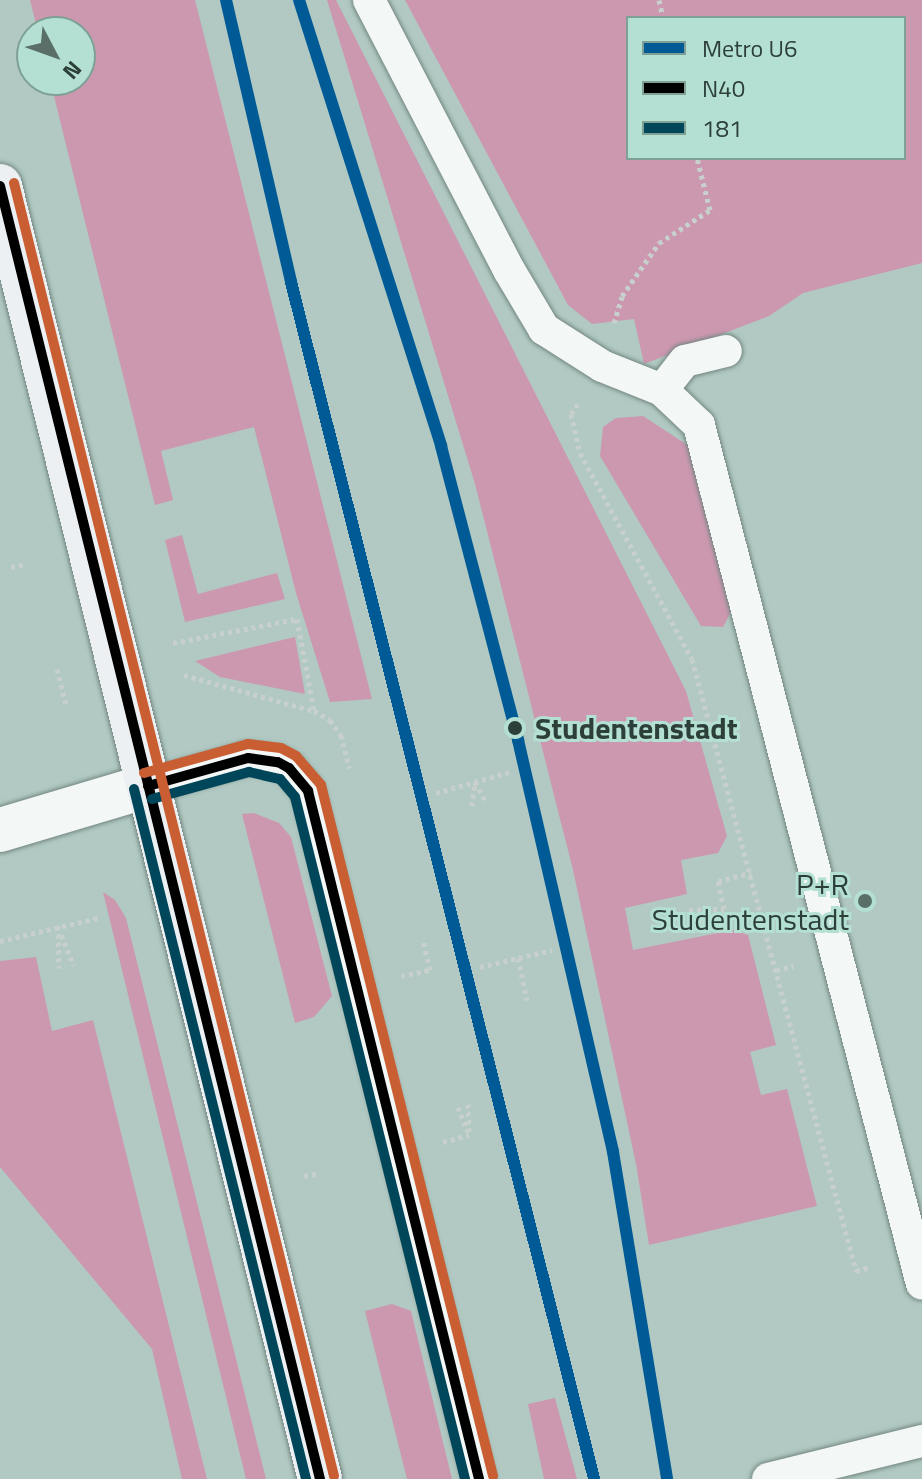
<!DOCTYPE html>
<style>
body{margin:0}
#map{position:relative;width:922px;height:1479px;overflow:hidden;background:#b1c9c2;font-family:"Titillium Web",sans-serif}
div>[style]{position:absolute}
.green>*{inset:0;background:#cc98b0}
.path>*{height:5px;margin-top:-2.5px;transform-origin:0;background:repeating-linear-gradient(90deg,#c8d0cd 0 4px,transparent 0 8px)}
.roads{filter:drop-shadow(0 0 2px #738681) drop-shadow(0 0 2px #738681)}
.service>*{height:32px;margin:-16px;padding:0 16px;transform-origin:16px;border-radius:16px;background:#f3f7f6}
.minor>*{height:44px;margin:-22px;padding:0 22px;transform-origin:22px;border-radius:22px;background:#f3f7f6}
.secondary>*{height:44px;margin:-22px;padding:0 22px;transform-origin:22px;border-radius:22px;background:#edf0f2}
.bus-1>*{height:10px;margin:-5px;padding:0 5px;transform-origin:5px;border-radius:5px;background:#000}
.bus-2>*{height:10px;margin:-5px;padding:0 5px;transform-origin:5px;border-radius:5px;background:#00465a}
.bus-3>*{height:10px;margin:-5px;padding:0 5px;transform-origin:5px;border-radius:5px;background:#ca5e33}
.metro-1>*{height:12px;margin:-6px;padding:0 6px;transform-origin:6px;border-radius:6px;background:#005a96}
.dots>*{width:22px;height:22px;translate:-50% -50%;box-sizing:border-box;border:4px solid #b4e0d3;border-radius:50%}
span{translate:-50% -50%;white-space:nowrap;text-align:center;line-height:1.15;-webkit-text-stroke:6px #b4e0d3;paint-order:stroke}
.stop-label{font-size:30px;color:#2d3f39;font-weight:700}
.left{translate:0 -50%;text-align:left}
.poi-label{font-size:30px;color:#2d3f39}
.right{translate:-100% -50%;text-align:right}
.legend{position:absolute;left:626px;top:16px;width:280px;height:144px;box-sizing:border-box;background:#b4e0d3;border:2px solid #7ea095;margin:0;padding:10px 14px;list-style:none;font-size:24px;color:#2d3f39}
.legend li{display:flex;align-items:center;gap:16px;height:40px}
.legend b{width:40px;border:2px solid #7ea095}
.north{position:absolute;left:16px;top:16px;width:80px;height:80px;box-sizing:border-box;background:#b4e0d3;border:2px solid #7ea095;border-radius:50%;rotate:131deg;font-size:22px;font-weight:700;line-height:32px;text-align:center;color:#2d3f39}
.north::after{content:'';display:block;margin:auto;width:28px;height:36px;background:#5b6f69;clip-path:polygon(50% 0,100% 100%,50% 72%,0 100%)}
</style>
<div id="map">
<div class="green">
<div style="clip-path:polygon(30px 0,195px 0,372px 699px,330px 702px,296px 593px,254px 427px,161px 451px,173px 500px,155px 505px,50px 80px,80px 80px,80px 32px,38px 32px)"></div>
<div style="clip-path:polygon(327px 0,336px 0,686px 691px,727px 836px,718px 853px,681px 860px,687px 894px,625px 908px,633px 950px,733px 930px,748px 935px,776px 1045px,750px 1052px,761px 1095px,787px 1089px,817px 1206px,649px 1245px,636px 1164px,573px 870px,475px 484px)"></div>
<div style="clip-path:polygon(evenodd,405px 0,922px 0,922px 263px,803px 293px,769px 316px,644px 364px,634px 319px,592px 324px,568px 305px,405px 0,628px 18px,904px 18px,904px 158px,628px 158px,628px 18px)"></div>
<div style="clip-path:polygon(643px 416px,695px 450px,732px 610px,723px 627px,701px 626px,600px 456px,603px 427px,616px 418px)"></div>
<div style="clip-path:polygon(182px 535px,198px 594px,277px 573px,285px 599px,185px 622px,165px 540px)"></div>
<div style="clip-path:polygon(295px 637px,305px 694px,220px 677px,195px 661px)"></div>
<div style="clip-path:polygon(254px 813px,279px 823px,291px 837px,332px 996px,314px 1017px,295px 1023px,242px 814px)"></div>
<div style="clip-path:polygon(103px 892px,115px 900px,126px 918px,266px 1479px,246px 1479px)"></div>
<div style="clip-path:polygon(36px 957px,52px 1031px,93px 1020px,207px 1479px,182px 1479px,152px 1349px,0 1167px,0 961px)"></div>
<div style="clip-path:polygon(392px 1304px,411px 1311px,452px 1479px,407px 1479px,365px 1311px)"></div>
<div style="clip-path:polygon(555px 1398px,577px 1479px,544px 1479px,528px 1404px)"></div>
</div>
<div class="path">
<div style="left:659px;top:0;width:18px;rotate:77deg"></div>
<div style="left:614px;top:323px;width:28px;rotate:-73deg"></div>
<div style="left:622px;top:296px;width:65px;rotate:-55.1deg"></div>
<div style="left:659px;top:243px;width:61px;rotate:-32.9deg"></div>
<div style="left:710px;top:210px;width:54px;rotate:-104deg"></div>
<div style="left:578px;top:404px;width:12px;rotate:125deg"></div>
<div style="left:571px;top:414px;width:40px;rotate:77deg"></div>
<div style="left:580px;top:453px;width:234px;rotate:61.5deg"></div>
<div style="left:692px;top:659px;width:634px;rotate:75deg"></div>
<div style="left:856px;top:1271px;width:15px;rotate:-16deg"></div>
<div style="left:11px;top:567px;width:14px;rotate:-12deg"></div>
<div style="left:173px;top:643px;width:126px;rotate:-11deg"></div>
<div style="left:297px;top:619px;width:94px;rotate:79.5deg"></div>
<div style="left:57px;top:669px;width:36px;rotate:76deg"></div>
<div style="left:184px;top:675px;width:135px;rotate:15.5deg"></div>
<div style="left:314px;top:711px;width:18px;rotate:29deg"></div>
<div style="left:330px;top:720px;width:19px;rotate:54deg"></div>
<div style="left:341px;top:735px;width:34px;rotate:76deg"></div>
<div style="left:475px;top:782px;width:23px;rotate:61deg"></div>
<div style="left:436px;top:793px;width:76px;rotate:-16deg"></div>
<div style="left:472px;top:806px;width:24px;rotate:-83deg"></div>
<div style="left:724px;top:909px;width:29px;rotate:-102deg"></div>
<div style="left:718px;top:881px;width:34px;rotate:-14deg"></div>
<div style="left:689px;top:910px;width:35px;rotate:-2deg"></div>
<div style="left:58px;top:926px;width:42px;rotate:88.6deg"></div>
<div style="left:694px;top:927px;width:34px;rotate:-30deg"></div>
<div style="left:61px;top:935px;width:33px;rotate:67deg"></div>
<div style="left:0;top:941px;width:101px;rotate:-13.2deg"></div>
<div style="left:518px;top:958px;width:43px;rotate:77.9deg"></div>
<div style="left:480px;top:967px;width:74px;rotate:-13.3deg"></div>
<div style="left:776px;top:970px;width:18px;rotate:-13deg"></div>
<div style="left:401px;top:976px;width:30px;rotate:-12deg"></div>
<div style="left:430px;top:970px;width:32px;rotate:-103deg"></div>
<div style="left:468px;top:1104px;width:31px;rotate:88deg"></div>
<div style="left:458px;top:1107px;width:26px;rotate:69deg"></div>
<div style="left:443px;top:1142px;width:27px;rotate:-15deg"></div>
<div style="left:304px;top:1176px;width:16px;rotate:-11deg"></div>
</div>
<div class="roads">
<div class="service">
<div style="left:369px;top:0;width:304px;rotate:62.6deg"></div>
<div style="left:509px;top:270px;width:69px;rotate:59.3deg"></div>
<div style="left:544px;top:329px;width:69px;rotate:32.5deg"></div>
<div style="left:602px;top:366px;width:65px;rotate:21.8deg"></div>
<div style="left:662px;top:390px;width:51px;rotate:43.4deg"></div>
<div style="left:699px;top:425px;width:887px;rotate:75.45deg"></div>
<div style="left:662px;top:390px;width:37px;rotate:-52deg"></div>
<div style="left:685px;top:361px;width:42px;rotate:-13.7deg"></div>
<div style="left:148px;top:786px;width:104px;rotate:-15.6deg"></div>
<div style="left:248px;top:758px;width:30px;rotate:8deg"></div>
<div style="left:278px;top:762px;width:13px;rotate:29deg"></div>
<div style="left:289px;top:768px;width:30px;rotate:50deg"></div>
<div style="left:308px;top:791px;width:709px;rotate:76.04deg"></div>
<div style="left:768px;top:1479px;width:159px;rotate:-13.9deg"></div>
</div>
<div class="minor">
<div style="left:0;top:830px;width:154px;rotate:-16.6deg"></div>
</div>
<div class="secondary">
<div style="left:0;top:186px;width:1332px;rotate:76.1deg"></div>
</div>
</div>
<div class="bus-1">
<div style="left:0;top:186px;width:1332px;rotate:76.1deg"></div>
<div style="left:148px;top:786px;width:104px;rotate:-15.6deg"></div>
<div style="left:248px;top:758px;width:30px;rotate:8deg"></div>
<div style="left:278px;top:762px;width:13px;rotate:29deg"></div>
<div style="left:289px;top:768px;width:30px;rotate:50deg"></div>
<div style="left:308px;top:791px;width:709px;rotate:76.04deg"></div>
</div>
<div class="bus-2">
<div style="left:134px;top:789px;width:711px;rotate:76deg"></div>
<div style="left:152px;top:799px;width:101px;rotate:-15.6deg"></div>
<div style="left:249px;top:772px;width:32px;rotate:13deg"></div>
<div style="left:280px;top:779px;width:23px;rotate:50deg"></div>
<div style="left:295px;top:797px;width:703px;rotate:76deg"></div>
</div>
<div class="bus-3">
<div style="left:14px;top:183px;width:1332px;rotate:76.1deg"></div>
<div style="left:144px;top:773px;width:108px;rotate:-15.6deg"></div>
<div style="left:248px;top:744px;width:33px;rotate:7deg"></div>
<div style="left:281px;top:748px;width:17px;rotate:28deg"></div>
<div style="left:296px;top:756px;width:38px;rotate:49deg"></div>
<div style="left:321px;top:785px;width:712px;rotate:76.02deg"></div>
</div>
<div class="metro-1">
<div style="left:226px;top:0;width:289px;rotate:77deg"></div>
<div style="left:291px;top:282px;width:1235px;rotate:75.79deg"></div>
<div style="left:299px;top:0;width:468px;rotate:72.3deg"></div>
<div style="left:441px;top:446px;width:304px;rotate:75.3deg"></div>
<div style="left:518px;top:740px;width:423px;rotate:77deg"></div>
<div style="left:613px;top:1152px;width:331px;rotate:80.6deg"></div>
</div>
<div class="dots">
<div style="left:515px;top:728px;background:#2d3f39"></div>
<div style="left:865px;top:901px;background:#5b6f69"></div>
</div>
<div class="stop-label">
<span class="left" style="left:535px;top:728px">Studentenstadt</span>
</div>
<div class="poi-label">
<span class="right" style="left:849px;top:901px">P+R<br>Studentenstadt</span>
</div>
<ul class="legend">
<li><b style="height:10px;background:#005a96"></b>Metro U6</li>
<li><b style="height:10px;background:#000"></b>N40</li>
<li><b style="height:10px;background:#00465a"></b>181</li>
</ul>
<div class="north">N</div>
</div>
